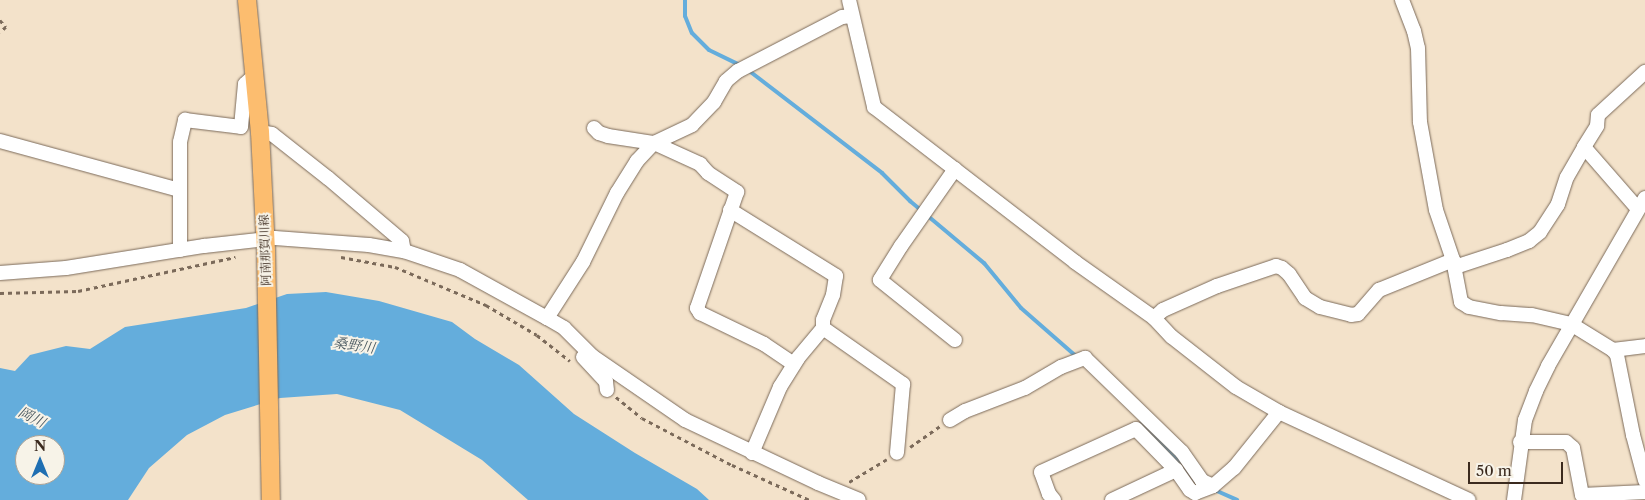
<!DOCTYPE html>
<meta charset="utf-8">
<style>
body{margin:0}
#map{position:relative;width:1645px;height:500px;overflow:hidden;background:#f3e2ca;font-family:"Libre Caslon Text","Noto Serif JP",serif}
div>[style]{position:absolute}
.water>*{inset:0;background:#64addc}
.stream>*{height:4px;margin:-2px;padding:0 2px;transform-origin:2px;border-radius:2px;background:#64addc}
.path>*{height:2.5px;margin-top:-1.25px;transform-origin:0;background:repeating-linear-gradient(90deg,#7b6a5a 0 4px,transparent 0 8px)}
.roads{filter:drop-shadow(0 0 1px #7b6a5a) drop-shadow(0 0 1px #7b6a5a)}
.minor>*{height:14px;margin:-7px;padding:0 7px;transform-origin:7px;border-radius:7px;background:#fff}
.major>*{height:18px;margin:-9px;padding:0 9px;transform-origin:9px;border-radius:9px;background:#fcbd6f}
span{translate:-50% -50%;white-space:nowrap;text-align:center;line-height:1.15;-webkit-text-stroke:4px #f7f3e8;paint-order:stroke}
.street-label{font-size:12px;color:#3b2a1e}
.water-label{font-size:14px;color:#495860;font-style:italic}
.north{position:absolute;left:15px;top:435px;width:50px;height:50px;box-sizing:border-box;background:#f7f3e8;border:1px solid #aca397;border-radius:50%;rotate:0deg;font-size:14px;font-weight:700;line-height:20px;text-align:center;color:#3b2a1e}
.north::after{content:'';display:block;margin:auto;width:18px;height:22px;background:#1f6fb2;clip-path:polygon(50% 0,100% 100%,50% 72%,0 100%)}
.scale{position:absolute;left:1468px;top:462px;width:95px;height:22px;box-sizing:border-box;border:2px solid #3b2a1e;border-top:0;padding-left:6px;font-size:15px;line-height:18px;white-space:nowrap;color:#3b2a1e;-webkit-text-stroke:4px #f7f3e8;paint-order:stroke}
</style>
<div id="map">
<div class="water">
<div style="clip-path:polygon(evenodd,326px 292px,379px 301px,452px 322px,475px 339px,519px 365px,574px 414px,635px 453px,697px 489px,709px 500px,528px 500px,482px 460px,400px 410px,337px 394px,280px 398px,225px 415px,187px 435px,149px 468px,128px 500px,0 500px,0 368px,15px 371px,30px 355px,66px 346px,90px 349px,125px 327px,246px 308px,287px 294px,326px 292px,25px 445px,55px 445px,55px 475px,25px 475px,25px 445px)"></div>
</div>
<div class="stream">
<div style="left:685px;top:0;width:16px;rotate:90deg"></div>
<div style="left:685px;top:16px;width:18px;rotate:68deg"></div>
<div style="left:692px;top:33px;width:24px;rotate:45deg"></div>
<div style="left:709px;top:50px;width:34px;rotate:26deg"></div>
<div style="left:748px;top:70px;width:169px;rotate:37.5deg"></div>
<div style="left:882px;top:173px;width:40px;rotate:45deg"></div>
<div style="left:910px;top:201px;width:97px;rotate:40deg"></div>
<div style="left:984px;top:263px;width:58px;rotate:50.6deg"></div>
<div style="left:1021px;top:308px;width:74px;rotate:41.2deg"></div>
<div style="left:1142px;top:422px;width:47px;rotate:45.9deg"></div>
<div style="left:1175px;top:456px;width:33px;rotate:51deg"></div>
<div style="left:1217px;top:491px;width:22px;rotate:24deg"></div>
</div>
<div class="path">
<div style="left:0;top:20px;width:9px;rotate:49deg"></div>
<div style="left:6px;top:27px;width:8px;rotate:135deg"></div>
<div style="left:341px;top:257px;width:55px;rotate:10.5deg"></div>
<div style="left:395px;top:267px;width:99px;rotate:22.7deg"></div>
<div style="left:486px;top:305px;width:59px;rotate:30.5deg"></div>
<div style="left:537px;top:335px;width:42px;rotate:38.2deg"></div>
<div style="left:0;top:293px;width:78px;rotate:-1.5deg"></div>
<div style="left:78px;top:291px;width:161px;rotate:-12.2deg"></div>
<div style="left:616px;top:397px;width:33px;rotate:39deg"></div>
<div style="left:642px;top:418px;width:102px;rotate:27.6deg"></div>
<div style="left:732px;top:465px;width:85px;rotate:24.2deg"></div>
<div style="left:910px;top:447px;width:37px;rotate:-35deg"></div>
<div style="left:849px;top:482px;width:44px;rotate:-31.2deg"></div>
</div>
<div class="roads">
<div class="minor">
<div style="left:849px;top:0;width:110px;rotate:76.8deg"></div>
<div style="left:874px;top:107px;width:254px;rotate:37.6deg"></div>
<div style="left:1075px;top:262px;width:97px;rotate:35.3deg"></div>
<div style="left:1154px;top:318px;width:26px;rotate:47deg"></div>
<div style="left:1172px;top:337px;width:81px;rotate:38deg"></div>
<div style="left:1236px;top:387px;width:50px;rotate:30.2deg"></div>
<div style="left:1279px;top:412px;width:209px;rotate:24.9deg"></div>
<div style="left:1402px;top:0;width:33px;rotate:69deg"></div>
<div style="left:1414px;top:31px;width:17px;rotate:77deg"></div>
<div style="left:1418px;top:48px;width:74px;rotate:88.5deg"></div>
<div style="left:1420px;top:122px;width:89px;rotate:79.7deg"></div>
<div style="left:1436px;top:210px;width:53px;rotate:71.2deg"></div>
<div style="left:1453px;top:260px;width:43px;rotate:79.2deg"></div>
<div style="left:1461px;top:302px;width:9px;rotate:32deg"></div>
<div style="left:1469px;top:307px;width:33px;rotate:11deg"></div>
<div style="left:1501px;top:313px;width:31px;rotate:4deg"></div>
<div style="left:1532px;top:315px;width:40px;rotate:13deg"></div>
<div style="left:1571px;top:324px;width:49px;rotate:31.8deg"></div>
<div style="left:1613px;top:350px;width:6px;rotate:51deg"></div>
<div style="left:1617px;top:355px;width:82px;rotate:78.7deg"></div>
<div style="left:1633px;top:435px;width:47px;rotate:75.1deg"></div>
<div style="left:594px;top:128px;width:7px;rotate:45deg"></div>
<div style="left:599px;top:133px;width:9px;rotate:18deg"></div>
<div style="left:608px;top:136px;width:47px;rotate:8.7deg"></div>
<div style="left:654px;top:143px;width:51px;rotate:24.5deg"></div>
<div style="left:700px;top:164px;width:12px;rotate:48deg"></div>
<div style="left:708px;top:173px;width:35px;rotate:33deg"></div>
<div style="left:737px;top:192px;width:123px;rotate:109deg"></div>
<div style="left:697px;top:308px;width:6px;rotate:59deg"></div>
<div style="left:700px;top:313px;width:71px;rotate:25.8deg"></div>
<div style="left:764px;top:344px;width:36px;rotate:34deg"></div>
<div style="left:260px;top:132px;width:12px;rotate:9deg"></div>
<div style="left:272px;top:134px;width:71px;rotate:38.2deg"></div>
<div style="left:328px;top:178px;width:97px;rotate:40.4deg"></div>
<div style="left:402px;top:241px;width:10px;rotate:79deg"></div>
<div style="left:404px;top:251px;width:59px;rotate:18.7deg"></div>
<div style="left:460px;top:270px;width:99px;rotate:28.9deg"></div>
<div style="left:547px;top:318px;width:67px;rotate:-57.3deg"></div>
<div style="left:583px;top:262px;width:77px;rotate:-63.8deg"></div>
<div style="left:617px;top:193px;width:38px;rotate:-58deg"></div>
<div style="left:637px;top:161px;width:25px;rotate:-47deg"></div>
<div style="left:654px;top:143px;width:42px;rotate:-25.3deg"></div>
<div style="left:692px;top:125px;width:32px;rotate:-46deg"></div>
<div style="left:714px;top:102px;width:24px;rotate:-60deg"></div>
<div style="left:726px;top:81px;width:16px;rotate:-40deg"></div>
<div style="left:738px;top:71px;width:117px;rotate:-27.4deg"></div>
<div style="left:842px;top:17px;width:10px;rotate:-6deg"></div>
<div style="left:0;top:141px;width:186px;rotate:15.3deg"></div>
<div style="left:1584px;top:147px;width:25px;rotate:-58deg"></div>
<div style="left:1597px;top:126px;width:11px;rotate:-85deg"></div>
<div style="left:1598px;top:115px;width:64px;rotate:-42.5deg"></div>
<div style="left:955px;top:169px;width:94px;rotate:125deg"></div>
<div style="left:901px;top:246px;width:40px;rotate:122deg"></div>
<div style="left:880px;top:280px;width:96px;rotate:38.7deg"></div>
<div style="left:730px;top:210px;width:125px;rotate:31.9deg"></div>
<div style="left:836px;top:276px;width:19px;rotate:99deg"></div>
<div style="left:833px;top:295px;width:27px;rotate:112deg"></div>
<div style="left:823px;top:320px;width:8px;rotate:90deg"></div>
<div style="left:823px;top:328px;width:98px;rotate:35deg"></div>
<div style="left:903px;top:384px;width:69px;rotate:95deg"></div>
<div style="left:180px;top:250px;width:108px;rotate:-90deg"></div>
<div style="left:180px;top:142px;width:23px;rotate:-77deg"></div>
<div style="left:185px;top:120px;width:56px;rotate:7.1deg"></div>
<div style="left:241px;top:127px;width:43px;rotate:-84.7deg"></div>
<div style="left:245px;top:84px;width:12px;rotate:-42deg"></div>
<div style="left:1455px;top:267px;width:55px;rotate:-18.1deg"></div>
<div style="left:1507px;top:250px;width:24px;rotate:-22deg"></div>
<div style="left:1529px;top:241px;width:14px;rotate:-39deg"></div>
<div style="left:1540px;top:232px;width:33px;rotate:-57deg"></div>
<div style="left:1558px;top:204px;width:28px;rotate:-72deg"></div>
<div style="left:1567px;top:177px;width:34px;rotate:-60deg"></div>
<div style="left:1584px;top:147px;width:82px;rotate:48.9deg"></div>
<div style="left:0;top:273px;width:66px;rotate:-4.3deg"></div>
<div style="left:66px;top:268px;width:140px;rotate:-9.1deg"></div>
<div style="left:204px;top:246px;width:71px;rotate:-6.4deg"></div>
<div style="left:275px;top:238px;width:94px;rotate:4.3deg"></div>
<div style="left:369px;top:245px;width:36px;rotate:10deg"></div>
<div style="left:547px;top:318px;width:20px;rotate:30deg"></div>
<div style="left:564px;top:328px;width:40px;rotate:45deg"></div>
<div style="left:592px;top:356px;width:113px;rotate:34.5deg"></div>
<div style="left:685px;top:420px;width:147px;rotate:25.3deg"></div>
<div style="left:818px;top:483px;width:44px;rotate:22.5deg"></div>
<div style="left:1154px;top:318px;width:12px;rotate:-42deg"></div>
<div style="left:1163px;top:310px;width:59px;rotate:-24deg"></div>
<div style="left:1217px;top:286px;width:62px;rotate:-18.7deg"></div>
<div style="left:1276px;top:266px;width:6px;rotate:18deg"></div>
<div style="left:1282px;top:268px;width:9px;rotate:41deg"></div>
<div style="left:1289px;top:274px;width:29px;rotate:56deg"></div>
<div style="left:1305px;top:298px;width:17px;rotate:31deg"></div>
<div style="left:1320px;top:307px;width:32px;rotate:14deg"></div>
<div style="left:1351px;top:315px;width:7px;rotate:-8deg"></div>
<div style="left:1358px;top:314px;width:32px;rotate:-49deg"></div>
<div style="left:1379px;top:290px;width:80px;rotate:-22.1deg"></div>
<div style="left:1613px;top:350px;width:32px;rotate:-7deg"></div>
<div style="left:583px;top:357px;width:34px;rotate:47deg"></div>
<div style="left:606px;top:382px;width:8px;rotate:83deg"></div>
<div style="left:950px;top:420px;width:17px;rotate:-31deg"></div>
<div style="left:965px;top:411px;width:64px;rotate:-21deg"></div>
<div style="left:1025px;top:388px;width:42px;rotate:-30.3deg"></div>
<div style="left:1061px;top:367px;width:26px;rotate:-21deg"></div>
<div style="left:1085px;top:358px;width:135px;rotate:44.1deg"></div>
<div style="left:1182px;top:452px;width:35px;rotate:55deg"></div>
<div style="left:1202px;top:481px;width:12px;rotate:24deg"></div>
<div style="left:1213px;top:486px;width:28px;rotate:-41deg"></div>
<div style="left:1234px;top:468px;width:72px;rotate:-51.2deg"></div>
<div style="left:1520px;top:442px;width:46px"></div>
<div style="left:1566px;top:442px;width:9px;rotate:41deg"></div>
<div style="left:1573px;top:448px;width:48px;rotate:79.2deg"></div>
<div style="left:1582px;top:495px;width:63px;rotate:-2.7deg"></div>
<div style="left:752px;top:453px;width:72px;rotate:-67deg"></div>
<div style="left:780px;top:387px;width:34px;rotate:-58deg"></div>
<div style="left:798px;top:358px;width:39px;rotate:-50deg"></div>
<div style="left:1054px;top:500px;width:8px;rotate:-130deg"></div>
<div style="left:1049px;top:494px;width:23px;rotate:-110deg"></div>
<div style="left:1041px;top:472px;width:104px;rotate:-24.4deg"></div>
<div style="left:1136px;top:429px;width:57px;rotate:45.7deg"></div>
<div style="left:1112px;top:500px;width:71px;rotate:-25.1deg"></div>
<div style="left:1176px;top:470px;width:24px;rotate:55deg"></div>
<div style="left:1190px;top:490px;width:6px;rotate:31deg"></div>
<div style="left:1195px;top:493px;width:19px;rotate:-21deg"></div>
<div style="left:1514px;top:500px;width:81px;rotate:-82.2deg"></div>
<div style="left:1525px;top:420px;width:31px;rotate:-69deg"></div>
<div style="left:1536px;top:391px;width:28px;rotate:-64deg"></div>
<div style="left:1548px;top:366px;width:194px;rotate:-60deg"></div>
</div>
<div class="major">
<div style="left:247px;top:0;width:133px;rotate:84.4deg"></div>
<div style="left:260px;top:132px;width:118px;rotate:87.1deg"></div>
<div style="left:266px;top:250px;width:250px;rotate:88.9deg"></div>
</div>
</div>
<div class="street-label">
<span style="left:265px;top:250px;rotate:-92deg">阿南那賀川線</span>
</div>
<div class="water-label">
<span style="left:354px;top:345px;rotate:8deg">桑野川</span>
<span style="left:32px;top:417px;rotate:27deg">岡川</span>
</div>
<div class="north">N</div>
<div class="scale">50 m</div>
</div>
